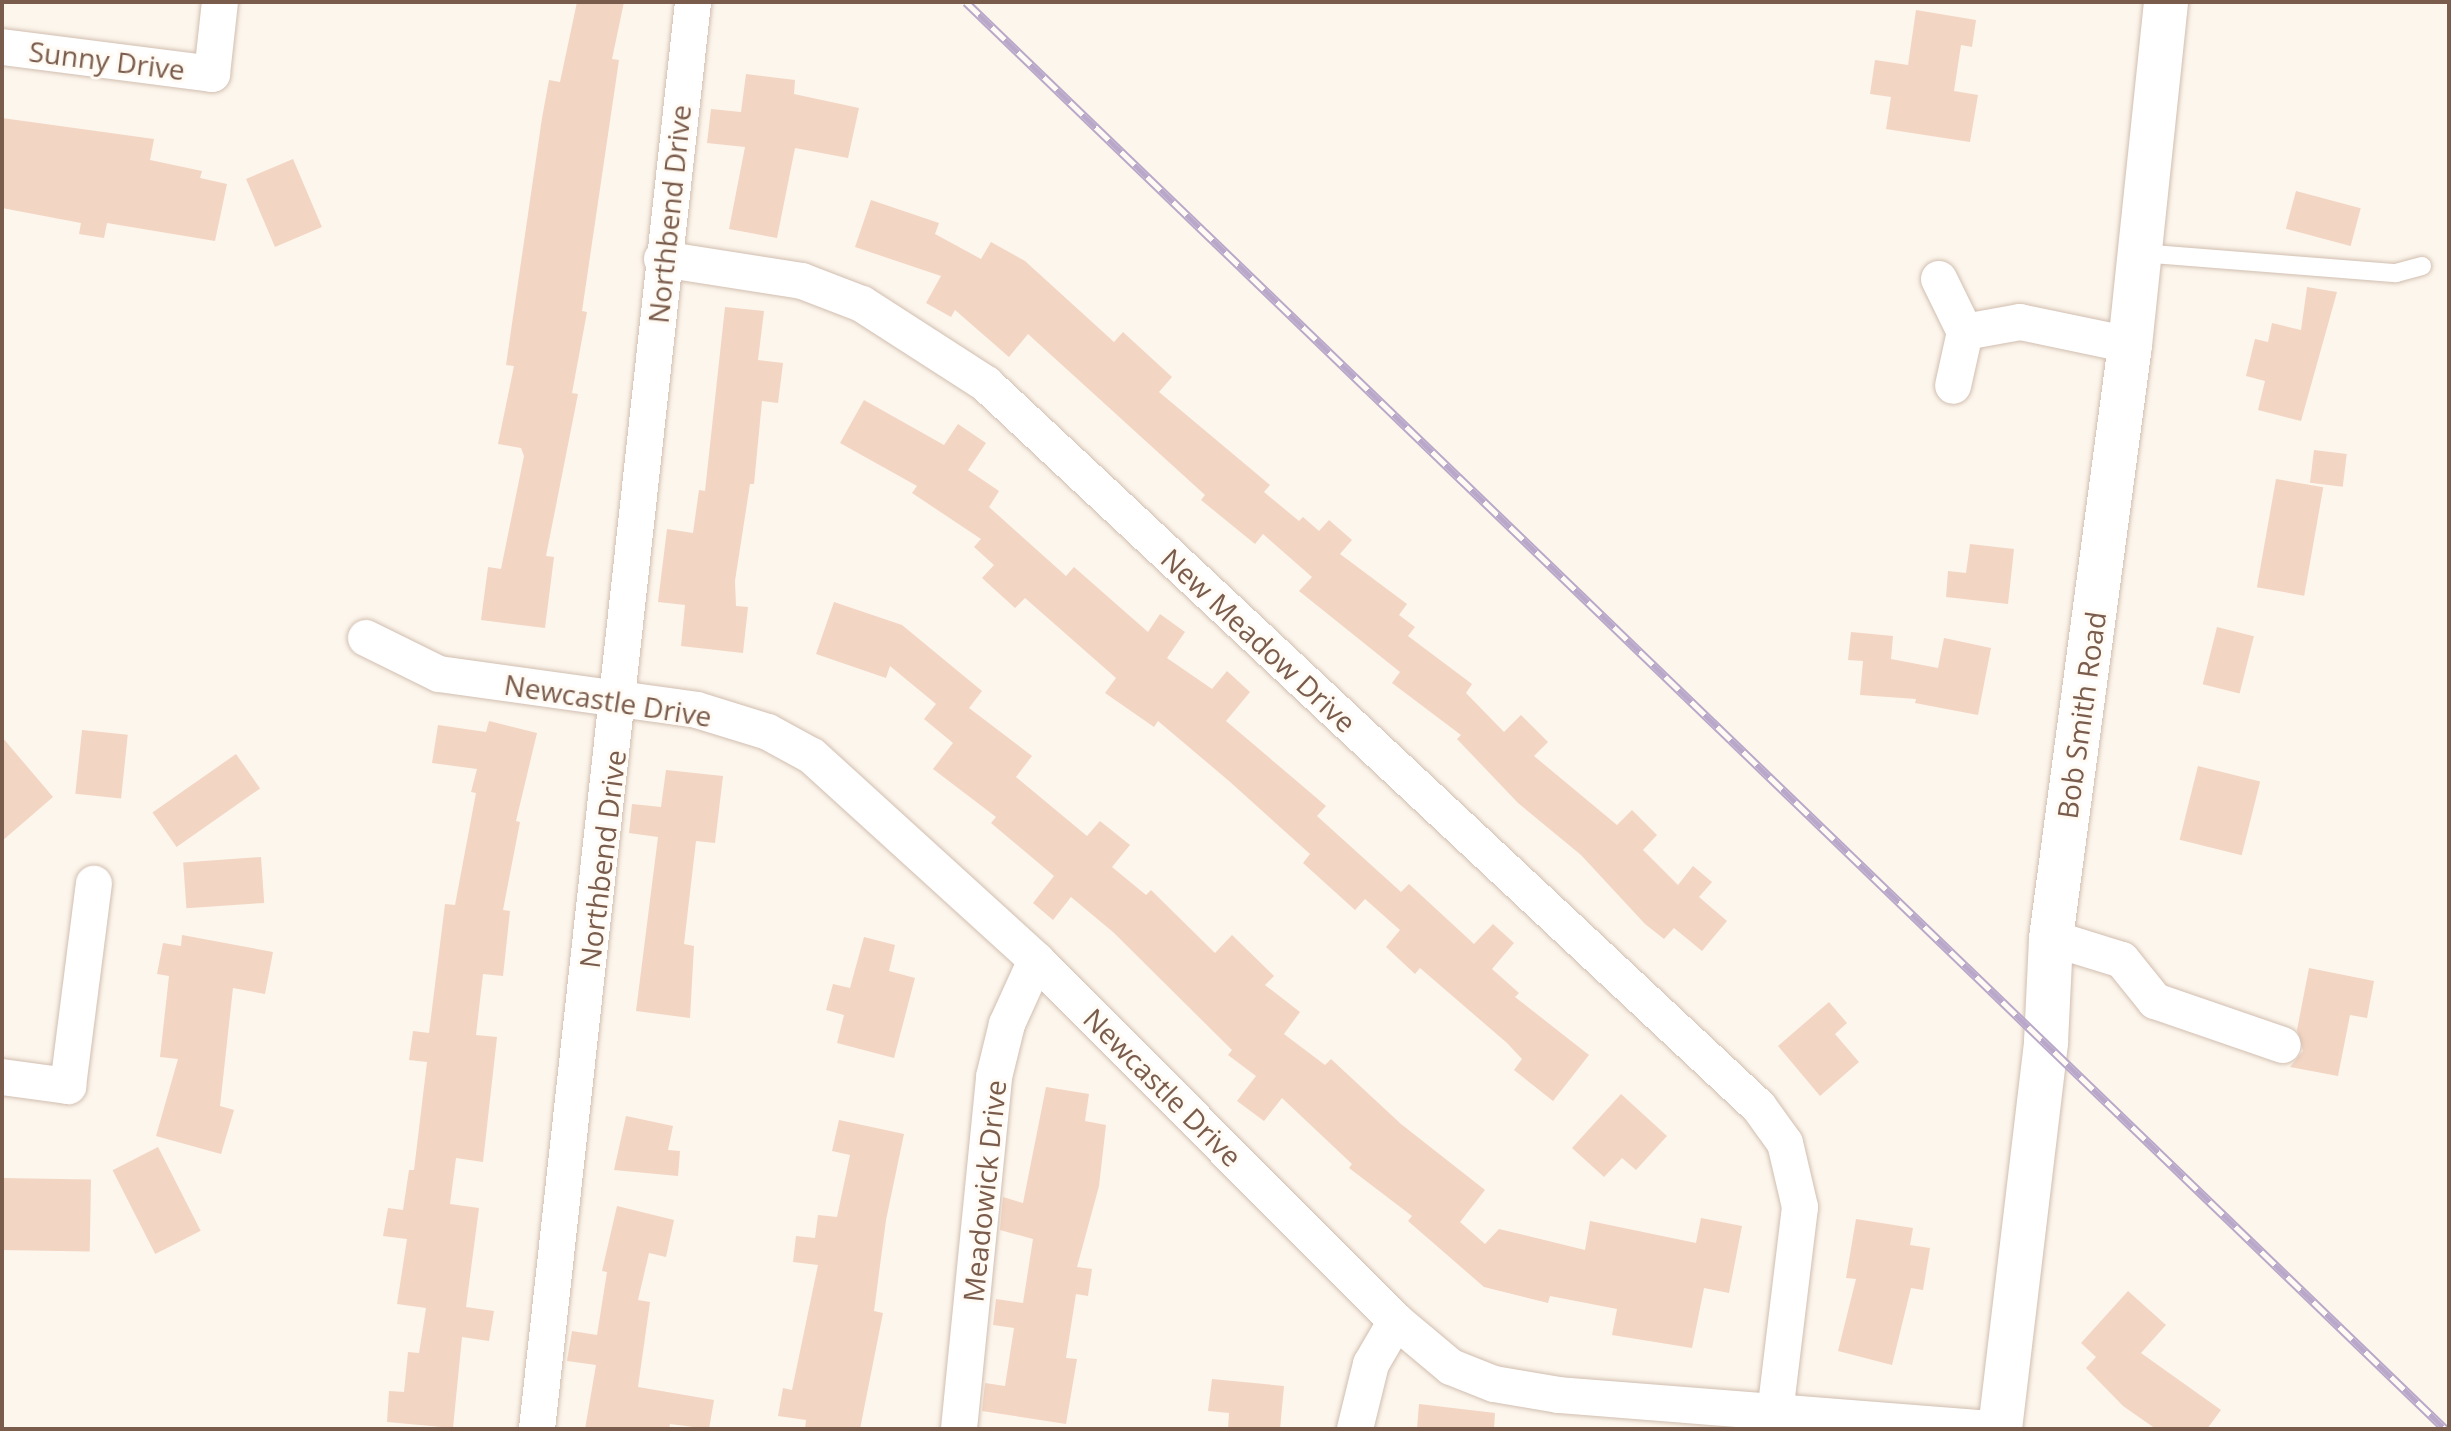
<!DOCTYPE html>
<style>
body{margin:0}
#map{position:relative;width:2451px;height:1431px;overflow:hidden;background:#fdf6ec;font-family:"Open Sans",sans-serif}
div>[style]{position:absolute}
.building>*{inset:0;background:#f3d5c3;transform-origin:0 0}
.roads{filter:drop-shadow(0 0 2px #d1beb0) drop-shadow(0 0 2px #d1beb0)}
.service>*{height:18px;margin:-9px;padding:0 9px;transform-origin:9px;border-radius:9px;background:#fff}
.minor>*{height:36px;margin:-18px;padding:0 18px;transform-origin:18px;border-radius:18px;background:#fff}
.tertiary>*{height:44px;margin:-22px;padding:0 22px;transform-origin:22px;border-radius:22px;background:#fff}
.rail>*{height:9px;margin-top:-4.5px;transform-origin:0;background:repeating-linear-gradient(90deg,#fffaf3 0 18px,#b9a8c9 0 36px);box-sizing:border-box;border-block:2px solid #b9a8c9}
span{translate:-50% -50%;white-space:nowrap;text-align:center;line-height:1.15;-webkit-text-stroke:6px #fffaf3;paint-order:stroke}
.street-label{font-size:28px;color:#7a5c4d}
.frame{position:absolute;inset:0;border:4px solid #7a5c4d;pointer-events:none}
</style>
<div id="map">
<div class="building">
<div style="clip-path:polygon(577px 2px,624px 2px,612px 59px,619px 60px,582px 311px,587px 312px,572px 393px,578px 394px,546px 556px,554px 557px,545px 628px,481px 620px,488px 567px,501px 569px,524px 456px,521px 448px,498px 444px,514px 366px,506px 365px,542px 118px,549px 80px,560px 82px)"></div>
<div style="clip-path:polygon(1916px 10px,1976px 20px,1972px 47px,1961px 45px,1954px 91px,1978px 95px,1970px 142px,1886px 129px,1891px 97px,1870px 94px,1875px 60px,1908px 65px)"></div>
<div style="clip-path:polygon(746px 74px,795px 80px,794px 94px,859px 108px,848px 158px,795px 148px,777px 238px,729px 229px,745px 147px,707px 143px,711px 109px,741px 112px)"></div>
<div style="clip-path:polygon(2px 118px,154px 139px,150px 160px,202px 171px,200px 178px,227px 184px,215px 241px,107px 223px,104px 238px,79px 234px,81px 223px,2px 208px)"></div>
<div style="left:293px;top:159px;width:74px;height:51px;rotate:67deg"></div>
<div style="left:2296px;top:191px;width:67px;height:39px;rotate:15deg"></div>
<div style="clip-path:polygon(871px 200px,939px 223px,935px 234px,981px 259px,991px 242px,1025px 261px,1114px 342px,1123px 332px,1172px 377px,1159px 392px,1270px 485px,1264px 492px,1299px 521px,1303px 517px,1319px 531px,1329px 520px,1352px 540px,1340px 554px,1407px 604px,1399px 615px,1415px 627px,1408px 636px,1472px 684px,1466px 693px,1504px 732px,1521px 715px,1548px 742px,1534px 756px,1617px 825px,1632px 810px,1657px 835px,1643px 850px,1678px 885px,1693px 866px,1712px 882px,1699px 897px,1727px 921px,1702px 951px,1674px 928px,1664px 939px,1645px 924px,1581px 855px,1518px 803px,1457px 739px,1461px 735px,1392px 683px,1400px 672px,1299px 591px,1312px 577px,1263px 534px,1255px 544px,1201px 500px,1205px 495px,1028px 334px,1009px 357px,955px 310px,951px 317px,926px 303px,941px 276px,855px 247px)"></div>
<div style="clip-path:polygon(2307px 287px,2337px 292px,2301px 421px,2258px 410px,2265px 381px,2246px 376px,2255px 339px,2268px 342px,2272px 323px,2301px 330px)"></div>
<div style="clip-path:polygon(725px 307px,764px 311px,758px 360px,783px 363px,778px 403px,762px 401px,754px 484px,750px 484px,735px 581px,736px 606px,748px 607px,743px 653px,681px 646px,685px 605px,658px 602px,667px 529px,693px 533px,699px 490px,705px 491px)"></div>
<div style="clip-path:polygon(864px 400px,944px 445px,958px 424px,986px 443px,968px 470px,999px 491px,989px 507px,1066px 576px,1074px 567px,1148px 632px,1160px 614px,1185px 632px,1167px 658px,1212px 689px,1227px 671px,1250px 692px,1226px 721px,1326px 806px,1317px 816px,1401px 892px,1409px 884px,1474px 944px,1493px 924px,1514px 943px,1492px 969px,1519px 993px,1515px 997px,1589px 1055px,1553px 1101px,1514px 1070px,1522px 1059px,1507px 1043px,1420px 968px,1415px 974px,1386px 947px,1400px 930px,1365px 899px,1355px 910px,1303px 863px,1310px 854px,1229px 781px,1158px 721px,1154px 727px,1105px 693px,1116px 678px,1025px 598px,1015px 608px,982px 578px,994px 565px,974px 547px,981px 539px,912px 493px,917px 486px,840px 443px)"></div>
<div style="left:2314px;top:450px;width:33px;height:33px;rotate:7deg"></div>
<div style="left:2276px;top:479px;width:48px;height:110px;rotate:10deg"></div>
<div style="clip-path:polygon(1970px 544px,2014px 549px,2008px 604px,1946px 597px,1948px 571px,1966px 573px)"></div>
<div style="clip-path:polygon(834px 602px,902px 625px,982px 691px,969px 708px,1032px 756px,1016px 777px,1087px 836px,1100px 821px,1130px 845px,1112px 867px,1146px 895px,1151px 890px,1215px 953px,1232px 935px,1274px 976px,1265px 985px,1300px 1012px,1284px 1034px,1325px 1065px,1331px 1059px,1401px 1124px,1485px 1190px,1460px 1222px,1485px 1244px,1499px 1229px,1585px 1250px,1590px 1221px,1696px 1243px,1701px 1218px,1742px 1226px,1729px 1293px,1704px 1288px,1692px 1348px,1612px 1335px,1617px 1309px,1550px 1296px,1548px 1303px,1484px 1287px,1408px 1221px,1412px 1216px,1349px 1168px,1352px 1164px,1282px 1098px,1264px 1121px,1237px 1101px,1256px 1076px,1228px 1055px,1232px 1050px,1113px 932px,1071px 897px,1053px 920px,1033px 903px,1054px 876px,991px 823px,996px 817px,933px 769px,953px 743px,924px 719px,936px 704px,890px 666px,886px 678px,816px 654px)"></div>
<div style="left:2217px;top:627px;width:38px;height:59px;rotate:14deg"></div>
<div style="clip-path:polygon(1851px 632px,1893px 636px,1891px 659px,1938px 668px,1944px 638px,1991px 648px,1978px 715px,1915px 703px,1916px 699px,1860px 695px,1863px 661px,1848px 660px)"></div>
<div style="clip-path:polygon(489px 721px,537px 733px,516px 821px,520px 822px,503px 910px,510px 911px,503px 976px,483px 974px,476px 1035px,497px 1037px,483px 1162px,456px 1158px,450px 1204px,479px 1208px,466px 1307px,494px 1311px,489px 1341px,462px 1337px,453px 1428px,387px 1422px,389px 1391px,404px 1392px,408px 1352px,419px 1353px,426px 1308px,397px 1304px,407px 1239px,383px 1236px,388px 1208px,403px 1210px,409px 1170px,414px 1170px,427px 1062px,409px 1060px,413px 1031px,429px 1033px,445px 904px,455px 905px,476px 793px,471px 792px,477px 769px,432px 763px,438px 725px,486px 732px)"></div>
<div style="left:82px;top:730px;width:46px;height:64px;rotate:6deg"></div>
<div style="clip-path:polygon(2px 737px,53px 797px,2px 841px)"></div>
<div style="left:236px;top:754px;width:42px;height:102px;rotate:55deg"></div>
<div style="left:2198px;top:766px;width:64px;height:76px;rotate:14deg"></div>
<div style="clip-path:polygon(666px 770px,723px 776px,715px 843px,696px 841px,684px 944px,694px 946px,690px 1018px,636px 1011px,658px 837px,629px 833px,632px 804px,661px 807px)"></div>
<div style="left:261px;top:857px;width:46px;height:78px;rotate:86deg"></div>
<div style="clip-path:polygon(182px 935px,273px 952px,265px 994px,233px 988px,220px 1106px,234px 1110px,221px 1154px,156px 1136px,178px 1059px,160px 1057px,169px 976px,157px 974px,163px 943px,181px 946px)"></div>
<div style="clip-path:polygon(864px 937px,895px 945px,889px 971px,915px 978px,894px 1058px,837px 1043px,844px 1015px,826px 1010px,833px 984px,850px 988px)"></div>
<div style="clip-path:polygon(2309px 968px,2374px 981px,2367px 1018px,2350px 1015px,2338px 1076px,2290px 1067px,2303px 1051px,2297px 1030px)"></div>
<div style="clip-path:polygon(1829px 1002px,1847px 1023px,1835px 1034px,1859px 1062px,1820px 1096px,1778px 1046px)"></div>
<div style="clip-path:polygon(1046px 1087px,1089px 1094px,1085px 1121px,1106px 1125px,1099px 1186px,1077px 1267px,1092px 1269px,1088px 1296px,1076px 1294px,1066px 1358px,1077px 1359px,1066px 1424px,982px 1411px,985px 1383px,1005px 1386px,1014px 1328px,993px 1325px,996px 1299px,1023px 1303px,1033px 1239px,1000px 1230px,1003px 1197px,1023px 1203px)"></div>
<div style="clip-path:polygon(1621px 1094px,1667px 1136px,1636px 1170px,1622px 1158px,1604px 1177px,1572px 1148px)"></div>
<div style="clip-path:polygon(626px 1116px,673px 1126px,668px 1150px,680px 1151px,678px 1176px,614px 1170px)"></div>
<div style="clip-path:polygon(839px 1120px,904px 1134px,886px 1220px,874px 1311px,883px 1313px,860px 1429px,805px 1429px,806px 1420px,778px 1416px,783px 1388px,792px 1390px,818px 1265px,793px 1262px,796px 1236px,815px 1238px,818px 1215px,837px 1217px,850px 1155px,832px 1151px)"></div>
<div style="left:158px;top:1147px;width:94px;height:51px;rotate:63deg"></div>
<div style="left:2px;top:1178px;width:89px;height:72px;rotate:1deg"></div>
<div style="clip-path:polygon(617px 1206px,674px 1220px,666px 1257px,649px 1253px,638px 1300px,650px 1302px,638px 1387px,714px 1400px,709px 1429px,670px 1424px,669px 1429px,585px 1429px,596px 1365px,567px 1361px,572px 1331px,597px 1335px,607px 1272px,602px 1271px)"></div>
<div style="clip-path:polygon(1856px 1219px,1913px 1228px,1910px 1245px,1930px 1248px,1923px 1290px,1911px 1288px,1892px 1365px,1838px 1351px,1856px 1279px,1846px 1278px)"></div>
<div style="clip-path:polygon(2128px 1291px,2166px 1325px,2141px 1353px,2221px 1410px,2207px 1429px,2156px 1429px,2123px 1406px,2086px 1368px,2096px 1357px,2081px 1343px)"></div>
<div style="clip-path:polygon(1212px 1379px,1284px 1386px,1280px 1429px,1228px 1429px,1229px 1413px,1208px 1411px)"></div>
<div style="clip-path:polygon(1419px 1404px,1495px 1413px,1494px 1429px,1417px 1429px)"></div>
</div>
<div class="roads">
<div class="service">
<div style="left:2140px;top:253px;width:257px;rotate:4.5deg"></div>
<div style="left:2396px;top:273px;width:27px;rotate:-15deg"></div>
</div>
<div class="minor">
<div style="left:2px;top:47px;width:212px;rotate:7.3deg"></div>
<div style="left:212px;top:74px;width:72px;rotate:-83.7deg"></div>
<div style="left:662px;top:259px;width:142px;rotate:8.9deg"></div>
<div style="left:802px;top:281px;width:64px;rotate:21deg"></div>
<div style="left:862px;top:304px;width:148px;rotate:32.8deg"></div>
<div style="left:986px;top:384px;width:1058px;rotate:43.09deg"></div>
<div style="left:1759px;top:1107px;width:44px;rotate:54.2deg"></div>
<div style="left:1785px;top:1143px;width:66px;rotate:76.8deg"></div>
<div style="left:1800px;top:1207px;width:224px;rotate:96.9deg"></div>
<div style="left:1939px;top:279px;width:59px;rotate:63.9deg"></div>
<div style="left:1965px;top:332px;width:55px;rotate:102.5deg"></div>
<div style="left:1965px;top:332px;width:56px;rotate:-10.3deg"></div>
<div style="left:2020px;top:322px;width:112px;rotate:11.8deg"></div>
<div style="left:366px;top:638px;width:81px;rotate:26.3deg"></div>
<div style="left:439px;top:674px;width:260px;rotate:7.9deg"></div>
<div style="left:697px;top:710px;width:74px;rotate:17.2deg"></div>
<div style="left:768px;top:732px;width:50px;rotate:28.6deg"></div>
<div style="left:812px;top:756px;width:303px;rotate:42.3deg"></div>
<div style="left:1036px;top:960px;width:510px;rotate:45.08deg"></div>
<div style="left:1396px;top:1321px;width:72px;rotate:39.9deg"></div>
<div style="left:1451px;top:1367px;width:46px;rotate:21.6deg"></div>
<div style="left:1494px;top:1384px;width:66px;rotate:9.6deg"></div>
<div style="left:1559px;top:1395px;width:434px;rotate:4.5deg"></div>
<div style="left:2051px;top:938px;width:74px;rotate:17.2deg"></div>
<div style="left:2122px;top:960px;width:53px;rotate:51.2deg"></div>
<div style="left:2155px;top:1001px;width:135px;rotate:19deg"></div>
<div style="left:2px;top:1077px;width:67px;rotate:7.8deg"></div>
<div style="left:68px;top:1086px;width:204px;rotate:-82.7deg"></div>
<div style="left:537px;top:1429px;width:1436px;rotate:-83.76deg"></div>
<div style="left:959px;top:1429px;width:354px;rotate:-84.3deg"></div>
<div style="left:994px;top:1077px;width:55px;rotate:-76.2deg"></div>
<div style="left:1007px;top:1024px;width:70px;rotate:-65.6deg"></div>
<div style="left:1355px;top:1429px;width:67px;rotate:-76.2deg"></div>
<div style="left:1371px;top:1364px;width:50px;rotate:-59.8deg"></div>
</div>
<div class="tertiary">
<div style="left:2000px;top:1429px;width:390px;rotate:-83.2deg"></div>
<div style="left:2046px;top:1042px;width:104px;rotate:-87.2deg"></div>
<div style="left:2051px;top:938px;width:598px;rotate:-82.41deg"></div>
<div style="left:2130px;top:345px;width:345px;rotate:-84deg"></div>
</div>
</div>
<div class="rail">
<div style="left:966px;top:2px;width:2055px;rotate:43.97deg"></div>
</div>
<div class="street-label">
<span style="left:107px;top:60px;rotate:7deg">Sunny Drive</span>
<span style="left:669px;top:214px;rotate:-84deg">Northbend Drive</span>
<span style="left:1259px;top:640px;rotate:43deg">New Meadow Drive</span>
<span style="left:608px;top:700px;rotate:9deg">Newcastle Drive</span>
<span style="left:2081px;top:715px;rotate:-82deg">Bob Smith Road</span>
<span style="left:602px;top:859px;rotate:-83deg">Northbend Drive</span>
<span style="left:1163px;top:1087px;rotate:45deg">Newcastle Drive</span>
<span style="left:984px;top:1191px;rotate:-84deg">Meadowick Drive</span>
</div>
<div class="frame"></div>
</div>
